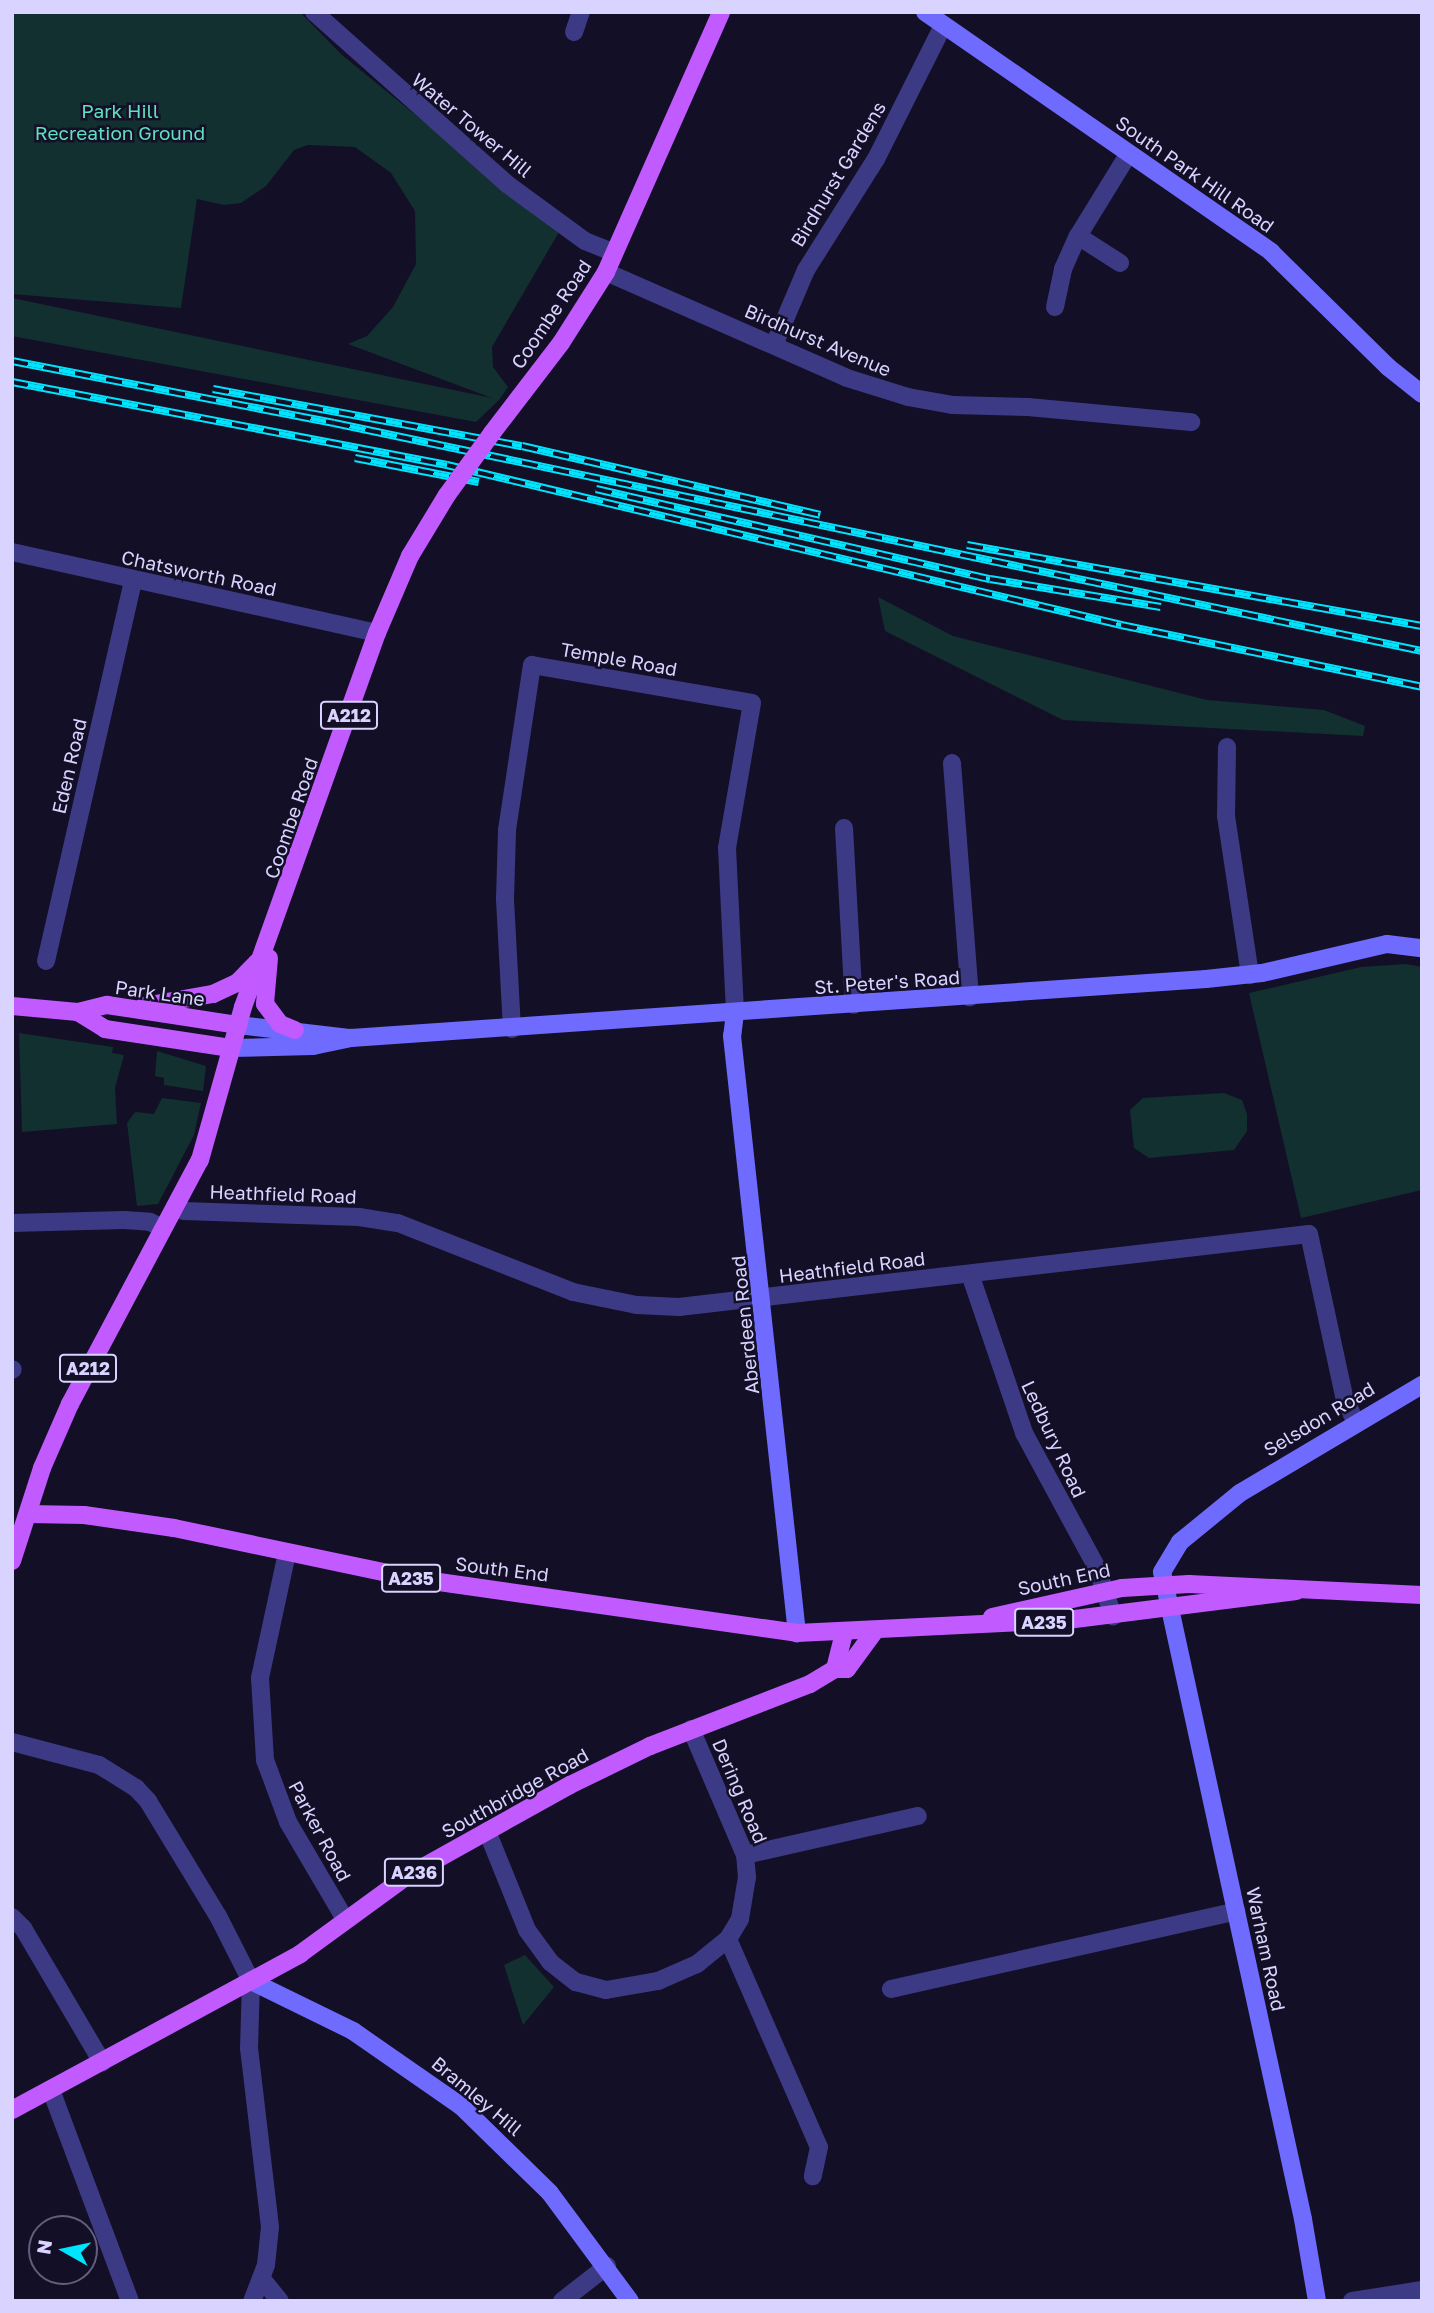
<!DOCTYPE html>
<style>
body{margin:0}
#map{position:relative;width:1434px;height:2313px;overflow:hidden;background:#130f26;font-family:"Golos Text",sans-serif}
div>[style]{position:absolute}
.green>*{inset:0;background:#12302f}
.street>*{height:18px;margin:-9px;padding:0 9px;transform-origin:9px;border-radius:9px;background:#3d3a85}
.secondary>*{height:18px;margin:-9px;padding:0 9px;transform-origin:9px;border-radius:9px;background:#6f6bff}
.primary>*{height:18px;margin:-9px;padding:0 9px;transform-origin:9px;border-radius:9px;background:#c25bff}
.rail>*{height:8px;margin-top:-4px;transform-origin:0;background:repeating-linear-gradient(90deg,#130f26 0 16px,#00e5ff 0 32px);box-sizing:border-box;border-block:2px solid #00e5ff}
.primary-bridge>*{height:18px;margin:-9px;padding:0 9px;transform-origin:9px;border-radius:9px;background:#c25bff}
span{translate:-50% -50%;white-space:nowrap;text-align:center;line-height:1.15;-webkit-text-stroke:5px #130f26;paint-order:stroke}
.shield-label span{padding:2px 5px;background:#130f26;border:2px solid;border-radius:5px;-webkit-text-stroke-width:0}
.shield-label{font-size:18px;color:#d9d4ff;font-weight:700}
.park-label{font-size:19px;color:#5fe0c0}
.street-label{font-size:19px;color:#d9d4ff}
.frame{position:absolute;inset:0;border:14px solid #d9d4ff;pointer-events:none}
.north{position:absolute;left:28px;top:2215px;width:70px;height:70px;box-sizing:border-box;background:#130f26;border:2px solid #625e7d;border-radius:50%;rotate:279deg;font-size:19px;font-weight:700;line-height:28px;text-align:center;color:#d9d4ff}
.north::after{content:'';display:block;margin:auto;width:24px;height:32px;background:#00e5ff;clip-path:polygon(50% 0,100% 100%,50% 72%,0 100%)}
</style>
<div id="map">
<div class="green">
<div style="clip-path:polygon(12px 12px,300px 12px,342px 55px,559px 232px,492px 347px,493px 367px,508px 387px,499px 400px,476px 422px,12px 336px,12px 298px,492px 398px,348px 344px,367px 336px,393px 307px,416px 264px,415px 211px,391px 173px,355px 147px,308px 145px,294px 150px,266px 186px,241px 203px,224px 205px,197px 199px,181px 308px,12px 294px)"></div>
<div style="clip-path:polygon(878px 597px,953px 636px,1207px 700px,1324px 710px,1365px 726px,1363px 736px,1063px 720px,885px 631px)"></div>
<div style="clip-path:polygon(1406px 964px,1422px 967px,1422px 1190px,1301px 1218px,1249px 993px,1361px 967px)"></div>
<div style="clip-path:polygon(19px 1033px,113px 1047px,112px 1053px,124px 1055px,115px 1088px,117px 1124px,22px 1132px)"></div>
<div style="clip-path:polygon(157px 1051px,206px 1066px,203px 1091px,164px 1085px,164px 1078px,155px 1076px)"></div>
<div style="clip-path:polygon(1224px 1093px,1242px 1100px,1247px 1114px,1247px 1131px,1234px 1150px,1149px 1158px,1134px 1148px,1130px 1110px,1143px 1098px)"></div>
<div style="clip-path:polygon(162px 1098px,201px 1103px,194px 1135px,158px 1204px,137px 1206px,127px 1123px,135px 1112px,154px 1114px)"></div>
<div style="clip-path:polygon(525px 1955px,554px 1987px,523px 2025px,504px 1965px)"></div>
</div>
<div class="street">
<div style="left:314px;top:12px;width:259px;rotate:41.7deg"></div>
<div style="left:507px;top:184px;width:97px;rotate:36.2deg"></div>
<div style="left:585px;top:241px;width:31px;rotate:22deg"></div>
<div style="left:574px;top:32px;width:21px;rotate:-71deg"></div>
<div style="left:1078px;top:236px;width:50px;rotate:32.7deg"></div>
<div style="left:606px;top:272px;width:263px;rotate:23.7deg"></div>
<div style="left:847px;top:378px;width:64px;rotate:17.3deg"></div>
<div style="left:908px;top:397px;width:46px;rotate:10.1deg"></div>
<div style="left:953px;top:405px;width:75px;rotate:1.5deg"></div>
<div style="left:1028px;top:407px;width:164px;rotate:5.3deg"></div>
<div style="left:1055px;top:307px;width:39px;rotate:-78deg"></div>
<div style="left:1063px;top:269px;width:36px;rotate:-66deg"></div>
<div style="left:1078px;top:236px;width:97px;rotate:-58.4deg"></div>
<div style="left:774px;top:345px;width:82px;rotate:-66.9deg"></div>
<div style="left:806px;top:270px;width:131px;rotate:-57.8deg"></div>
<div style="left:876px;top:159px;width:149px;rotate:-63.3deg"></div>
<div style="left:12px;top:552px;width:374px;rotate:12.5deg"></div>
<div style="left:1227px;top:747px;width:69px;rotate:90.8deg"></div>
<div style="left:1226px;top:816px;width:161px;rotate:81.4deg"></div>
<div style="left:952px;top:763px;width:235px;rotate:85.6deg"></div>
<div style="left:844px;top:828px;width:177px;rotate:86.8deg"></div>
<div style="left:46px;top:961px;width:391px;rotate:-77.1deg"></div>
<div style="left:512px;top:1029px;width:130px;rotate:-93.1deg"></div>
<div style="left:505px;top:899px;width:69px;rotate:-88.3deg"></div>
<div style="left:507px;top:830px;width:167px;rotate:-81.4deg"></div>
<div style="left:532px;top:665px;width:223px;rotate:9.8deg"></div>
<div style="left:752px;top:703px;width:147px;rotate:99.8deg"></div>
<div style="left:727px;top:848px;width:165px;rotate:87.2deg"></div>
<div style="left:175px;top:1207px;width:10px;rotate:24deg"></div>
<div style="left:184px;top:1211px;width:175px;rotate:2deg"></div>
<div style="left:359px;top:1217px;width:39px;rotate:9deg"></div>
<div style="left:398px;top:1223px;width:188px;rotate:21.5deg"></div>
<div style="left:573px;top:1292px;width:65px;rotate:11.5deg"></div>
<div style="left:637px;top:1305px;width:42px;rotate:2.7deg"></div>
<div style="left:679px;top:1307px;width:634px;rotate:-6.61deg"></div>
<div style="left:1309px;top:1234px;width:170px;rotate:77.8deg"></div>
<div style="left:1345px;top:1400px;width:25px;rotate:64deg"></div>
<div style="left:12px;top:1223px;width:112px;rotate:-1.5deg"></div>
<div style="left:124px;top:1220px;width:26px;rotate:4deg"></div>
<div style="left:150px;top:1222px;width:14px;rotate:25deg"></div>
<div style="left:970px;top:1274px;width:168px;rotate:71.2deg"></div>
<div style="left:1024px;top:1433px;width:153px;rotate:61.6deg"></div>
<div style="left:1097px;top:1568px;width:51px;rotate:71.6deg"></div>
<div style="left:12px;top:1370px;width:1px;rotate:-45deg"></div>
<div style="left:287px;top:1553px;width:128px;rotate:102.2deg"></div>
<div style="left:260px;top:1678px;width:82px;rotate:86.5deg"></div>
<div style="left:265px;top:1760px;width:66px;rotate:69.6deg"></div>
<div style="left:288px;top:1822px;width:113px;rotate:59.6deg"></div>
<div style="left:12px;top:1742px;width:90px;rotate:14.8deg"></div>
<div style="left:99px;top:1765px;width:44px;rotate:31.9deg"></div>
<div style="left:136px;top:1788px;width:18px;rotate:47deg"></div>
<div style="left:148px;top:1801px;width:135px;rotate:58.7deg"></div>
<div style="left:218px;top:1916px;width:73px;rotate:63.1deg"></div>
<div style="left:251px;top:1981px;width:67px;rotate:91.7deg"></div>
<div style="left:249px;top:2048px;width:180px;rotate:83.3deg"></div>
<div style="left:270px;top:2227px;width:38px;rotate:96deg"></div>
<div style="left:266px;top:2265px;width:39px;rotate:111deg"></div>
<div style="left:487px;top:1831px;width:107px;rotate:68deg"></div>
<div style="left:527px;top:1930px;width:39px;rotate:54deg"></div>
<div style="left:550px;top:1962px;width:33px;rotate:38deg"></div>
<div style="left:576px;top:1982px;width:31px;rotate:15deg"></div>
<div style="left:606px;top:1990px;width:53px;rotate:-9.8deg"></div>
<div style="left:658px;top:1981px;width:43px;rotate:-23.6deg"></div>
<div style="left:697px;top:1964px;width:40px;rotate:-39deg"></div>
<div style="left:728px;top:1939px;width:23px;rotate:-59deg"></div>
<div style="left:740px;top:1919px;width:43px;rotate:-80.5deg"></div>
<div style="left:747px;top:1877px;width:22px;rotate:-95deg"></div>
<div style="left:745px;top:1855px;width:137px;rotate:-113.2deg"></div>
<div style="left:745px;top:1855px;width:177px;rotate:-12.7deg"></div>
<div style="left:12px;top:1917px;width:16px;rotate:45deg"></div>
<div style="left:23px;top:1928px;width:156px;rotate:59.5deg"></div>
<div style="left:728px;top:1939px;width:227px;rotate:66.4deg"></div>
<div style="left:819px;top:2147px;width:30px;rotate:102deg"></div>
<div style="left:891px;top:1989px;width:354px;rotate:-12.7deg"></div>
<div style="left:51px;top:2090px;width:225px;rotate:69.5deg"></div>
<div style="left:262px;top:2279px;width:28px;rotate:51deg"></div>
<div style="left:562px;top:2301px;width:57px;rotate:-37.9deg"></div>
<div style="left:1352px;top:2301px;width:71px;rotate:-8.9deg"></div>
</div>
<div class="secondary">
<div style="left:925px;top:12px;width:421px;rotate:34.7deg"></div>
<div style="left:1271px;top:252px;width:164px;rotate:44.5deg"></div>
<div style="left:1388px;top:367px;width:43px;rotate:38.5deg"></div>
<div style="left:735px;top:1013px;width:23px;rotate:97deg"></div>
<div style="left:732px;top:1036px;width:601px;rotate:83.79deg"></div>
<div style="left:238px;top:1025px;width:114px;rotate:6.6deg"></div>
<div style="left:231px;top:1048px;width:82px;rotate:-1.4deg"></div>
<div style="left:313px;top:1046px;width:39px;rotate:-12deg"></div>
<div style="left:351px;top:1038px;width:857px;rotate:-3.95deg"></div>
<div style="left:1206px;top:979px;width:56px;rotate:-6.1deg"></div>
<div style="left:1262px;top:973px;width:128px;rotate:-13.1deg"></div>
<div style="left:1387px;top:944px;width:35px;rotate:7deg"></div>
<div style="left:251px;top:1981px;width:114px;rotate:26.1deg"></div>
<div style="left:353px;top:2031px;width:131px;rotate:34.8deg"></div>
<div style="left:461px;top:2106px;width:124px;rotate:44.3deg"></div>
<div style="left:550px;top:2193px;width:134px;rotate:53.5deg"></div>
<div style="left:1317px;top:2301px;width:83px;rotate:-99.7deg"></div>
<div style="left:1303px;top:2219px;width:662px;rotate:-102.29deg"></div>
<div style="left:1162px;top:1572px;width:35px;rotate:-59deg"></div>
<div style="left:1180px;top:1542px;width:77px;rotate:-39.2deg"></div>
<div style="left:1240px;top:1493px;width:212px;rotate:-30.7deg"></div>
</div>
<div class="primary">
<div style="left:492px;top:433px;width:113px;rotate:-52.5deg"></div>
<div style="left:561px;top:343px;width:84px;rotate:-57.6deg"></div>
<div style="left:606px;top:272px;width:284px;rotate:-66.1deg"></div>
<div style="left:269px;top:958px;width:46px;rotate:95deg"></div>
<div style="left:265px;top:1004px;width:25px;rotate:53deg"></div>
<div style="left:280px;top:1024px;width:16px;rotate:22deg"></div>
<div style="left:12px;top:1006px;width:66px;rotate:5.2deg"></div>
<div style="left:78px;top:1012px;width:30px;rotate:-14deg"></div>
<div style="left:107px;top:1005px;width:133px;rotate:8.7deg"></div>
<div style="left:144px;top:1006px;width:70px;rotate:-9.9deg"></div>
<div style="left:213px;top:994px;width:26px;rotate:-25deg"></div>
<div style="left:237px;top:983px;width:29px;rotate:-46deg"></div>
<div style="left:78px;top:1012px;width:32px;rotate:32deg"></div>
<div style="left:105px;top:1029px;width:127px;rotate:8.6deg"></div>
<div style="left:28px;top:1514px;width:56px;rotate:1deg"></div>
<div style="left:84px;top:1515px;width:91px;rotate:8.2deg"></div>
<div style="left:174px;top:1528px;width:242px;rotate:11.9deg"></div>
<div style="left:411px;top:1578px;width:390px;rotate:8.1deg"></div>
<div style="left:797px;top:1633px;width:270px;rotate:-2.8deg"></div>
<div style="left:1067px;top:1620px;width:231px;rotate:-7.2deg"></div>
<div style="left:12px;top:1561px;width:98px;rotate:-72.1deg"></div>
<div style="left:42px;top:1468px;width:70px;rotate:-66.4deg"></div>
<div style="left:70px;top:1404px;width:276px;rotate:-62deg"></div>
<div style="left:200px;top:1160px;width:159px;rotate:-74.3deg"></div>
<div style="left:243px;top:1007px;width:397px;rotate:-70.3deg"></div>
<div style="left:377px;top:633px;width:84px;rotate:-66.8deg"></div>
<div style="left:410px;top:556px;width:71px;rotate:-58.8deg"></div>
<div style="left:992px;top:1617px;width:133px;rotate:-12.6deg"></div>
<div style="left:1122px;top:1588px;width:67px;rotate:-3.4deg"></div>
<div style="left:1189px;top:1584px;width:233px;rotate:2.7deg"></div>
<div style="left:835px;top:1669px;width:37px;rotate:-76deg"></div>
<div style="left:12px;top:2110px;width:328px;rotate:-28.4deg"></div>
<div style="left:300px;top:1954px;width:132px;rotate:-36.1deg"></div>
<div style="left:407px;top:1876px;width:187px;rotate:-29.2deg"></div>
<div style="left:570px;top:1785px;width:89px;rotate:-26deg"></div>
<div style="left:650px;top:1746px;width:172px;rotate:-21.2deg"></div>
<div style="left:810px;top:1684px;width:29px;rotate:-31deg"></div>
<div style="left:835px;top:1669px;width:12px"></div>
<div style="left:847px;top:1669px;width:46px;rotate:-53.9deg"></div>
</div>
<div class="rail">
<div style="left:12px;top:361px;width:328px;rotate:10.9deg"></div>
<div style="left:334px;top:423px;width:1112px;rotate:11.84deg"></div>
<div style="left:12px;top:382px;width:443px;rotate:10.8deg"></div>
<div style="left:447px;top:465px;width:693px;rotate:13.35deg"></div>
<div style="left:1121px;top:625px;width:307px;rotate:11.6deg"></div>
<div style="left:213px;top:389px;width:314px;rotate:10.5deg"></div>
<div style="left:522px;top:446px;width:306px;rotate:13deg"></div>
<div style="left:355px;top:458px;width:126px;rotate:11deg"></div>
<div style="left:596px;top:489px;width:404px;rotate:12.9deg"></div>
<div style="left:990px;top:579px;width:173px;rotate:9.3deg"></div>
<div style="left:967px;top:545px;width:462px;rotate:10.1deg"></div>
</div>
<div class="primary-bridge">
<div style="left:447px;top:495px;width:77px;rotate:-54deg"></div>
</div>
<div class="shield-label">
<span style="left:349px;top:715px">A212</span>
<span style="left:88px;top:1368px">A212</span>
<span style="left:411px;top:1578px">A235</span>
<span style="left:1044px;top:1622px">A235</span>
<span style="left:414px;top:1872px">A236</span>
</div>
<div class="park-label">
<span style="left:120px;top:122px">Park Hill<br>Recreation Ground</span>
</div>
<div class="street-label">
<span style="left:472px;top:125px;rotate:40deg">Water Tower Hill</span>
<span style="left:838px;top:174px;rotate:-59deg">Birdhurst Gardens</span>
<span style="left:1195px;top:174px;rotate:35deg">South Park Hill Road</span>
<span style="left:551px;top:314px;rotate:-56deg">Coombe Road</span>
<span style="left:818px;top:340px;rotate:23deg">Birdhurst Avenue</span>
<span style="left:199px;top:573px;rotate:12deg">Chatsworth Road</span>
<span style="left:619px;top:659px;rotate:10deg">Temple Road</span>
<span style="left:69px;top:766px;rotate:-77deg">Eden Road</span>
<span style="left:291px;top:818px;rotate:-71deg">Coombe Road</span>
<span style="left:887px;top:982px;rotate:-4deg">St. Peter's Road</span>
<span style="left:160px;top:993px;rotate:8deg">Park Lane</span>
<span style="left:283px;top:1194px;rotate:2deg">Heathfield Road</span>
<span style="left:852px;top:1267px;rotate:-7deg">Heathfield Road</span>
<span style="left:745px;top:1325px;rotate:-96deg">Aberdeen Road</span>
<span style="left:1319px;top:1419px;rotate:-31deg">Selsdon Road</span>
<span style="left:1054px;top:1439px;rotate:65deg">Ledbury Road</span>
<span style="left:502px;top:1569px;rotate:7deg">South End</span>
<span style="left:1064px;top:1579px;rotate:-12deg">South End</span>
<span style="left:740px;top:1791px;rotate:67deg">Dering Road</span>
<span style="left:515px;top:1793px;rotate:-29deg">Southbridge Road</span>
<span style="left:320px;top:1831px;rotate:62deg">Parker Road</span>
<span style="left:1266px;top:1949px;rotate:78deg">Warham Road</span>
<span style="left:477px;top:2096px;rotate:40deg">Bramley Hill</span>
</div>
<div class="frame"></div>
<div class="north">N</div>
</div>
